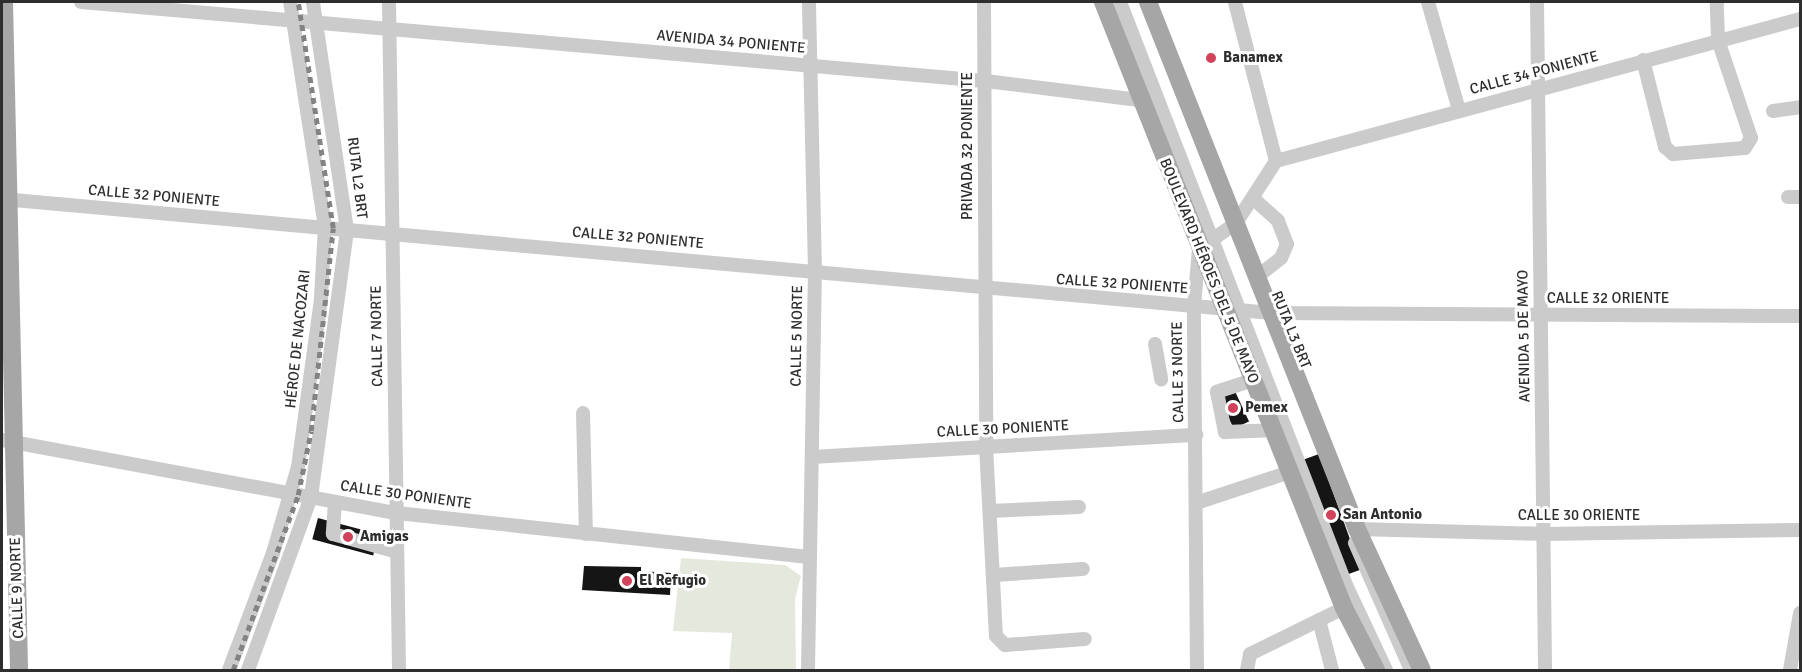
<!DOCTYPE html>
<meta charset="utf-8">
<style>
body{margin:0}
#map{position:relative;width:1802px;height:672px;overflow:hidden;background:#fff;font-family:Signika,sans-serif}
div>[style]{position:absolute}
.green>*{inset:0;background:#e5e9dd}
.building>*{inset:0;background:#151515;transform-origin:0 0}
.minor>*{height:14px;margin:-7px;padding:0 7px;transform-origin:7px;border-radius:7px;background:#cbcbcb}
.major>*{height:18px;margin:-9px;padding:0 9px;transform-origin:9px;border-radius:9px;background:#a6a6a6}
.rail>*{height:4.5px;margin-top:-2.25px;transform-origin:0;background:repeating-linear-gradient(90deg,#838383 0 6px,transparent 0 10.5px)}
.dots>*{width:16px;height:16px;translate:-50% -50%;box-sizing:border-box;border:3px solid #fff;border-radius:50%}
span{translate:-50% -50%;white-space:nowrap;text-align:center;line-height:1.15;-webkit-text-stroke:6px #fff;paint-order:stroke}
.street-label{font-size:15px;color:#2e2e2e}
.poi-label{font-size:15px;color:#2e2e2e;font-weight:700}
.left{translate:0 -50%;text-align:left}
.frame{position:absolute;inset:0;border:3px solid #2e2e2e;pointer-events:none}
</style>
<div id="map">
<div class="green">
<div style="clip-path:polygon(681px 558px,785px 565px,801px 576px,795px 599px,796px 670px,729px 670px,732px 633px,673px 631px)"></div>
</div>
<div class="building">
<div style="left:1233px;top:387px;width:38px;height:17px;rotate:65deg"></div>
<div style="left:1319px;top:454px;width:123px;height:19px;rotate:70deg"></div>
<div style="left:318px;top:518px;width:63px;height:22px;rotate:15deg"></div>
<div style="clip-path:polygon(584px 566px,641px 567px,641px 571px,671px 573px,670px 595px,582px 590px)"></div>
</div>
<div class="minor">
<div style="left:81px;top:2px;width:908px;rotate:4.99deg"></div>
<div style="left:986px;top:81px;width:154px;rotate:7.1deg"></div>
<div style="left:389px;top:2px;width:668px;rotate:89.14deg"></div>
<div style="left:984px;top:2px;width:444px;rotate:89.7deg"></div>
<div style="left:986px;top:446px;width:190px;rotate:87deg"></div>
<div style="left:996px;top:636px;width:13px;rotate:45deg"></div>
<div style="left:1005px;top:645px;width:80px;rotate:-4.3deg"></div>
<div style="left:1120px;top:2px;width:625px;rotate:68.81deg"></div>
<div style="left:1346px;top:585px;width:94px;rotate:64.8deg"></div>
<div style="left:1428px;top:2px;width:112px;rotate:74deg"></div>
<div style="left:1537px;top:2px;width:668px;rotate:89.31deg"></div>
<div style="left:1643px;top:60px;width:90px;rotate:75.8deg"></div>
<div style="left:1665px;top:147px;width:11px;rotate:41deg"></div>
<div style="left:1673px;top:154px;width:72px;rotate:-4.8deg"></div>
<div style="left:1745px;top:148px;width:12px;rotate:-59deg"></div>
<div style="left:1751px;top:138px;width:103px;rotate:-108.6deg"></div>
<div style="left:1718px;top:40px;width:38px;rotate:-92deg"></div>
<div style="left:1773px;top:111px;width:27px;rotate:-8deg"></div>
<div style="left:1276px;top:161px;width:543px;rotate:-15.16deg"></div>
<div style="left:1788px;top:197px;width:12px"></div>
<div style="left:2px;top:199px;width:1275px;rotate:5.13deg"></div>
<div style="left:1272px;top:313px;width:528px;rotate:0.33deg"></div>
<div style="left:1255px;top:200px;width:31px;rotate:42deg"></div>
<div style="left:1278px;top:221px;width:25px;rotate:69deg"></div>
<div style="left:1287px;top:244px;width:15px;rotate:113deg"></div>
<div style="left:1281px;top:258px;width:31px;rotate:142deg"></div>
<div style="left:1155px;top:344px;width:36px;rotate:80deg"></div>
<div style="left:1253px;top:380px;width:38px;rotate:162deg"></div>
<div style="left:1217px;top:392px;width:41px;rotate:78.7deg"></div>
<div style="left:1225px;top:432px;width:51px;rotate:-2.2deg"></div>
<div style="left:583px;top:413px;width:121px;rotate:88.6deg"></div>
<div style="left:2px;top:440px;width:402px;rotate:10.5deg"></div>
<div style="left:397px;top:513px;width:414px;rotate:6.1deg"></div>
<div style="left:812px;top:457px;width:385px;rotate:-3.3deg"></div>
<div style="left:335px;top:502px;width:32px;rotate:94deg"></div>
<div style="left:333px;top:534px;width:66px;rotate:15.7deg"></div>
<div style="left:1196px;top:503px;width:102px;rotate:-18.3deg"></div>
<div style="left:990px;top:511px;width:89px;rotate:-2.6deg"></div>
<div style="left:1357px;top:529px;width:186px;rotate:1.5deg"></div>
<div style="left:1543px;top:534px;width:257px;rotate:-0.9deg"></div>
<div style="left:1355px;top:543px;width:139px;rotate:66.2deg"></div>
<div style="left:994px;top:575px;width:89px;rotate:-3.9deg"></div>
<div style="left:1319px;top:620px;width:52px;rotate:75.4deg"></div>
<div style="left:229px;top:670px;width:125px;rotate:-69.4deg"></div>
<div style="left:273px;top:553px;width:90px;rotate:-73.8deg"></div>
<div style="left:298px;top:467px;width:171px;rotate:-82.2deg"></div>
<div style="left:321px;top:298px;width:71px;rotate:-86.8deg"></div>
<div style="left:325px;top:227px;width:228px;rotate:-98.8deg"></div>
<div style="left:248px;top:670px;width:184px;rotate:-70deg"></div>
<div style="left:311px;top:497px;width:269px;rotate:-82.3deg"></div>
<div style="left:347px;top:230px;width:231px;rotate:-98.5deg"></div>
<div style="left:808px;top:670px;width:400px;rotate:-89deg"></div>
<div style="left:815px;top:270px;width:268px;rotate:-91.3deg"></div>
<div style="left:1197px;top:670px;width:364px;rotate:-90.5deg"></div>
<div style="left:1194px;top:306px;width:57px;rotate:-85deg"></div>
<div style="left:1199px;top:249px;width:45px;rotate:-35.1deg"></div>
<div style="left:1236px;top:223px;width:74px;rotate:-57.2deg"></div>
<div style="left:1276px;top:161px;width:164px;rotate:-104.5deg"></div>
<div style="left:1247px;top:670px;width:16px;rotate:-79deg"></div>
<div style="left:1250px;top:654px;width:105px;rotate:-26.1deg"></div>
<div style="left:1790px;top:670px;width:58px;rotate:-80deg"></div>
</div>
<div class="major">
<div style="left:4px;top:2px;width:668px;rotate:88.71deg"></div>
<div style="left:1103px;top:2px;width:652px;rotate:68.31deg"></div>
<div style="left:1344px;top:608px;width:70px;rotate:62.7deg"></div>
<div style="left:1148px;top:2px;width:567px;rotate:68.37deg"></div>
<div style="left:1357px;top:529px;width:155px;rotate:65.3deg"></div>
</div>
<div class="rail">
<div style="left:233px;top:670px;width:187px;rotate:-69.6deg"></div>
<div style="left:298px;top:495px;width:65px;rotate:-78.5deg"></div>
<div style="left:311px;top:431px;width:204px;rotate:-83.8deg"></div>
<div style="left:333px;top:228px;width:229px;rotate:-98.8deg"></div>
</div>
<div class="dots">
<div style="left:1211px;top:58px;background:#d1435b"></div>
<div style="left:1233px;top:408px;background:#d1435b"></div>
<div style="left:1331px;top:515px;background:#d1435b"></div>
<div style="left:348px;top:537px;background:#d1435b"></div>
<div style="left:627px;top:581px;background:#d1435b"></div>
</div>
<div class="street-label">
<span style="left:731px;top:42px;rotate:5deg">AVENIDA 34 PONIENTE</span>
<span style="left:1534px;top:73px;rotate:-15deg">CALLE 34 PONIENTE</span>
<span style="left:968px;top:146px;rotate:-90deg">PRIVADA 32 PONIENTE</span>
<span style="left:357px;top:178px;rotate:83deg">RUTA L2 BRT</span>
<span style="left:154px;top:196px;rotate:5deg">CALLE 32 PONIENTE</span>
<span style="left:638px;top:238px;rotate:5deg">CALLE 32 PONIENTE</span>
<span style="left:1209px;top:271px;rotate:68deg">BOULEVARD HÉROES DEL 5 DE MAYO</span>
<span style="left:1122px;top:284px;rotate:4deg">CALLE 32 PONIENTE</span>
<span style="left:1608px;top:299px">CALLE 32 ORIENTE</span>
<span style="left:1291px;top:330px;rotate:68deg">RUTA L3 BRT</span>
<span style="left:377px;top:336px;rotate:-91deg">CALLE 7 NORTE</span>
<span style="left:797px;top:336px;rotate:-89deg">CALLE 5 NORTE</span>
<span style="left:1524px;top:336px;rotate:-91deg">AVENIDA 5 DE MAYO</span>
<span style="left:298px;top:339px;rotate:-84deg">HÉROE DE NACOZARI</span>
<span style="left:1178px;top:372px;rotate:-91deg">CALLE 3 NORTE</span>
<span style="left:1003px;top:429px;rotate:-3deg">CALLE 30 PONIENTE</span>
<span style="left:406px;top:495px;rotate:8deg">CALLE 30 PONIENTE</span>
<span style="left:1579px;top:516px">CALLE 30 ORIENTE</span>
<span style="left:17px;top:588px;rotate:-92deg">CALLE 9 NORTE</span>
</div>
<div class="poi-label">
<span class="left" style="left:1223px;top:58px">Banamex</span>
<span class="left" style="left:1245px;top:408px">Pemex</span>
<span class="left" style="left:1343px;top:515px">San Antonio</span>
<span class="left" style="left:360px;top:537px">Amigas</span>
<span class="left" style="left:639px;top:581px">El Refugio</span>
</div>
<div class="frame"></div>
</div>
